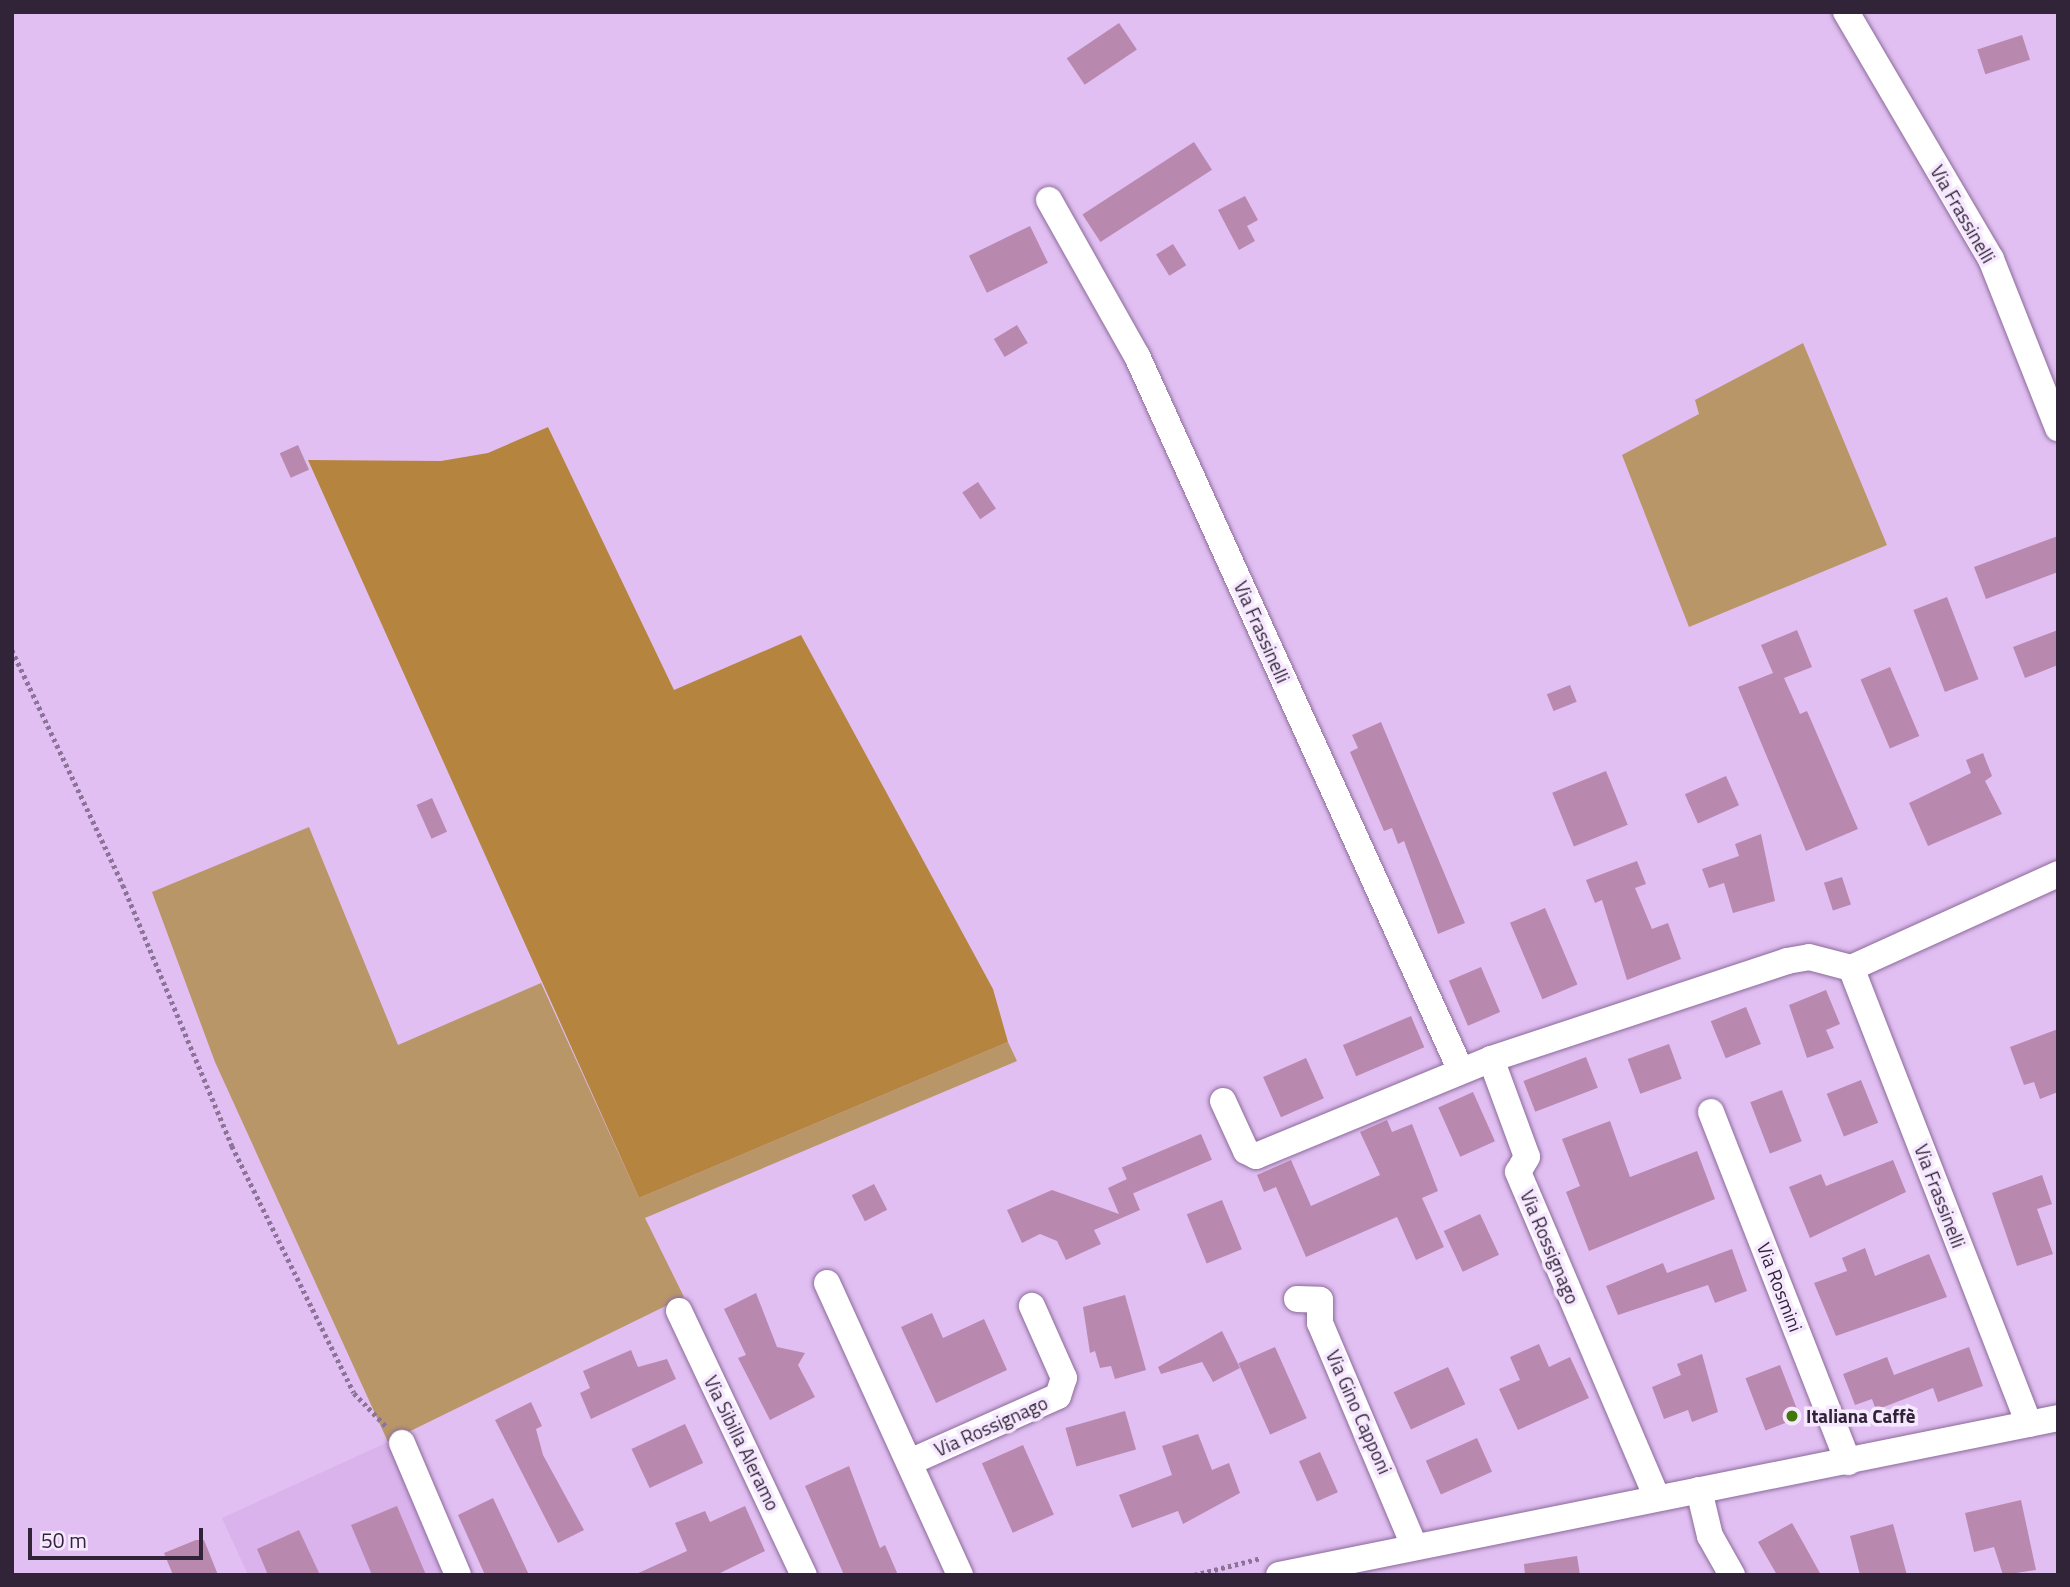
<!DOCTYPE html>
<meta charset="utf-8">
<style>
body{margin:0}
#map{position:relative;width:2070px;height:1587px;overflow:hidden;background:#e1bff2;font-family:"Titillium Web",sans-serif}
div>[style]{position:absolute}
.built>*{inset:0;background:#dab3ed}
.green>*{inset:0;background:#b99668}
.forest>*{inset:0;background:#b5853f}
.building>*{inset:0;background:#b988ae;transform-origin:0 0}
.path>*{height:4.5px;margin-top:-2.25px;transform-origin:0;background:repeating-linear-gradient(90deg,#8c7498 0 3.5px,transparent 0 7px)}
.roads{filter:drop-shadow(0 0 2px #8b6b9a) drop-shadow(0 0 2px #8b6b9a)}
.minor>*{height:26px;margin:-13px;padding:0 13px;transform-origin:13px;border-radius:13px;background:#fff}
.dots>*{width:19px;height:19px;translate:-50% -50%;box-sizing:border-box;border:4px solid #f6e8fe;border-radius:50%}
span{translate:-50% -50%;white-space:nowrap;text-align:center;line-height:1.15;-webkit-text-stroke:7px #f6e8fe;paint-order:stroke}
.street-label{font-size:19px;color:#322438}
.poi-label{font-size:19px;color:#322438;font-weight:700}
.left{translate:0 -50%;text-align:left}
.frame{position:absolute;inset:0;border:14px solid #322438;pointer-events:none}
.scale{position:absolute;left:28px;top:1528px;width:175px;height:32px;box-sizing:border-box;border:4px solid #322438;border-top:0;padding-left:9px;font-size:21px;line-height:24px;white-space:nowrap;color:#322438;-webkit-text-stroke:5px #f6e8fe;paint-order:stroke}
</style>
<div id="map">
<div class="built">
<div style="clip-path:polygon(388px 1442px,445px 1574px,248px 1575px,222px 1518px)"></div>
</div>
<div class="green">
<div style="clip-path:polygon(1803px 343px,1887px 545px,1689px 627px,1622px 455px,1699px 414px,1695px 400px)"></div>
<div style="clip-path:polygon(309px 827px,398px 1045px,541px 983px,639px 1198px,1008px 1042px,1017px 1061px,645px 1218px,684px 1297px,388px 1442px,215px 1062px,152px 892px)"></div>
</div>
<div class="forest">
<div style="clip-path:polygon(548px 427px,674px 690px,801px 635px,993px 989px,1008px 1042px,639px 1198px,308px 460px,441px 461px,488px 453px)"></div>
</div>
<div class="building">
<div style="left:1119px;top:23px;width:32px;height:63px;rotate:56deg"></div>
<div style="left:2022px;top:35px;width:26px;height:47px;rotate:72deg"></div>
<div style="left:1194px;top:142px;width:33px;height:133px;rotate:57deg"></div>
<div style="clip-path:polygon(1245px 196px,1258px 220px,1247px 226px,1255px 241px,1239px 250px,1218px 210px)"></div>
<div style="left:1030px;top:226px;width:41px;height:68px;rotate:64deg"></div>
<div style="left:1173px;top:244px;width:25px;height:20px;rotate:58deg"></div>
<div style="left:1017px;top:325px;width:21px;height:27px;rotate:59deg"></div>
<div style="left:298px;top:445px;width:27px;height:20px;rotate:66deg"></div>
<div style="left:978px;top:482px;width:32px;height:19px;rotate:56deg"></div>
<div style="clip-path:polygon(2058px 536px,2058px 572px,1986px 599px,1974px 567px)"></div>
<div style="left:1947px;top:597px;width:88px;height:36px;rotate:69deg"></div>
<div style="clip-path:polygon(1797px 630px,1812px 667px,1784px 678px,1800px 714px,1807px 711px,1858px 829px,1806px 851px,1738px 687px,1773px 673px,1761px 645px)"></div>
<div style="clip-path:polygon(2058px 630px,2058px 665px,2025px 678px,2013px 647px)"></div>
<div style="left:1890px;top:667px;width:75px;height:32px;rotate:67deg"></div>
<div style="left:1570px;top:685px;width:18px;height:25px;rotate:68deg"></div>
<div style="clip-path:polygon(1381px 722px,1465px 923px,1438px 934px,1404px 841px,1398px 844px,1392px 828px,1384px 831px,1350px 752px,1358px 748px,1352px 735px)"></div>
<div style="clip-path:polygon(1983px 753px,1992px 776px,1985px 781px,2002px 814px,1928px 846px,1909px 803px,1971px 773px,1966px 760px)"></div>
<div style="left:1606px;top:771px;width:58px;height:58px;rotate:68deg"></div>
<div style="left:1726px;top:776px;width:32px;height:45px;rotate:66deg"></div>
<div style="left:432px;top:798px;width:37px;height:17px;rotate:66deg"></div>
<div style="clip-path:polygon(1761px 834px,1775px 901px,1733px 913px,1724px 883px,1709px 888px,1702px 869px,1739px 856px,1735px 844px)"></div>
<div style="clip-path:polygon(1637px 861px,1646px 884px,1635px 888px,1652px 929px,1668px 923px,1681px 959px,1627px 980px,1602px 900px,1595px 903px,1586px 880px)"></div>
<div style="left:1842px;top:877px;width:29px;height:19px;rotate:72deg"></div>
<div style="left:1545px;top:908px;width:83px;height:38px;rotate:67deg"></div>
<div style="left:1481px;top:967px;width:49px;height:35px;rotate:67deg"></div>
<div style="clip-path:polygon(1826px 990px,1840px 1024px,1826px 1030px,1834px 1048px,1807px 1058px,1789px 1005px)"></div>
<div style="left:1746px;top:1007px;width:40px;height:38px;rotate:68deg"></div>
<div style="left:1411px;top:1016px;width:34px;height:74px;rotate:67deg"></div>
<div style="clip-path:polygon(2058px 1029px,2058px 1092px,2040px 1099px,2034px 1082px,2024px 1085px,2010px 1047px)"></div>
<div style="left:1669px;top:1044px;width:37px;height:44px;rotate:70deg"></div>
<div style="left:1586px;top:1057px;width:33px;height:67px;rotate:69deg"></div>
<div style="left:1306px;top:1058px;width:44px;height:47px;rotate:66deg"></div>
<div style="left:1861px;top:1080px;width:46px;height:37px;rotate:68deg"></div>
<div style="left:1782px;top:1090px;width:55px;height:34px;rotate:69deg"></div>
<div style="left:1473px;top:1092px;width:54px;height:38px;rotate:66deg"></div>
<div style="clip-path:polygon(1387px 1120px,1392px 1132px,1412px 1124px,1438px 1191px,1422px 1198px,1444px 1247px,1416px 1260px,1397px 1217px,1306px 1257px,1276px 1187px,1264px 1192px,1257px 1175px,1291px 1160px,1311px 1206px,1380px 1175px,1360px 1132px)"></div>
<div style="clip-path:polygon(1610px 1121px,1630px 1177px,1697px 1151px,1715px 1199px,1589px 1251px,1566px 1192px,1580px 1186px,1562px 1139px)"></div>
<div style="left:1201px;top:1134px;width:28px;height:86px;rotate:67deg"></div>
<div style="clip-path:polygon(1893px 1160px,1906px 1192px,1810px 1238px,1789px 1187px,1821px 1174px,1826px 1186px)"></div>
<div style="clip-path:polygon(2042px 1175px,2052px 1204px,2037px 1209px,2053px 1254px,2017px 1266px,1992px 1193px)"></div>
<div style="clip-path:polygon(1127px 1179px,1140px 1210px,1094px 1230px,1101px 1244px,1066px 1260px,1057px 1241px,1040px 1234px,1022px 1243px,1007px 1210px,1052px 1190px,1119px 1214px,1108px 1188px)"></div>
<div style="left:874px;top:1184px;width:29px;height:25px;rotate:63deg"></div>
<div style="left:1222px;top:1200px;width:53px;height:38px;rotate:68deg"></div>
<div style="left:1480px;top:1214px;width:45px;height:40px;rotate:65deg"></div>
<div style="clip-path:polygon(1865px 1248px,1875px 1276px,1929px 1254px,1947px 1297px,1836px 1336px,1814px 1283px,1847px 1271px,1842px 1258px)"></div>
<div style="clip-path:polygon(1732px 1249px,1747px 1291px,1715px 1303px,1708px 1285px,1618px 1315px,1606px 1286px,1663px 1263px,1667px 1273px)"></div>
<div style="clip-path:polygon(756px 1293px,777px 1347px,805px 1353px,798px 1365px,815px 1397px,770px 1420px,738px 1358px,746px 1355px,724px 1309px)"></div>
<div style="clip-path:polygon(1125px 1295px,1146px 1370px,1115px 1379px,1111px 1366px,1100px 1368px,1095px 1351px,1090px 1353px,1083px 1307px)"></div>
<div style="clip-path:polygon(932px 1313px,943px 1338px,984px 1319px,1007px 1370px,936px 1403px,901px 1327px)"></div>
<div style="clip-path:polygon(1222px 1331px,1240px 1368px,1213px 1382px,1202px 1362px,1161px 1374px,1158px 1367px)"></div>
<div style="clip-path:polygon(1539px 1344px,1549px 1367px,1570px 1357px,1589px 1398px,1518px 1430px,1499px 1389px,1520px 1380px,1510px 1357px)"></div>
<div style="left:1275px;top:1347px;width:78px;height:40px;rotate:66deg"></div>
<div style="clip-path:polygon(1969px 1347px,1983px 1386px,1938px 1402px,1933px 1388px,1876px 1410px,1872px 1399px,1855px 1405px,1843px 1374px,1887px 1357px,1894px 1375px)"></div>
<div style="clip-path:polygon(631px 1350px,638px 1367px,667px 1359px,676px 1379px,591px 1419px,580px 1393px,590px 1388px,583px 1371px)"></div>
<div style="clip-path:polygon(1702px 1354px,1718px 1412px,1692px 1422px,1688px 1410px,1664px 1419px,1652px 1387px,1681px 1375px,1677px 1364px)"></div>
<div style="left:1780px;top:1365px;width:56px;height:37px;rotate:69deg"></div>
<div style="left:1448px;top:1367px;width:41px;height:60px;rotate:65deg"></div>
<div style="clip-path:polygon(531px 1402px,542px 1426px,536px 1429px,543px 1455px,584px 1530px,558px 1543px,495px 1420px)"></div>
<div style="left:1125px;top:1411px;width:40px;height:62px;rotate:74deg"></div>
<div style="left:685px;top:1424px;width:43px;height:59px;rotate:65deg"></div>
<div style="clip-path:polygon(1198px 1434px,1212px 1470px,1229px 1463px,1240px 1493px,1183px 1524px,1178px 1511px,1132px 1528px,1119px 1495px,1172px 1475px,1162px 1446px)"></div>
<div style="left:1477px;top:1438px;width:37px;height:56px;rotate:66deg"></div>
<div style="left:1023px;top:1445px;width:76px;height:45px;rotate:66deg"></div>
<div style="left:1320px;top:1452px;width:44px;height:23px;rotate:66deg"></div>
<div style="clip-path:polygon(849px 1466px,880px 1548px,885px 1545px,898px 1575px,844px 1575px,805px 1486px)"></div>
<div style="clip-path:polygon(493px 1498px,529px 1575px,485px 1575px,458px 1515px)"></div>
<div style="clip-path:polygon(2021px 1500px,2036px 1570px,2003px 1575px,1994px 1547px,1974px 1552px,1965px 1513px)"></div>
<div style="clip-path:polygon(397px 1506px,426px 1575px,372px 1575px,351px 1525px)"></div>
<div style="clip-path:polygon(745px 1506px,765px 1551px,716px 1575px,634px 1575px,687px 1551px,675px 1523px,705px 1511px,710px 1522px)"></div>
<div style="clip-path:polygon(1792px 1523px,1805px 1546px,1821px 1575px,1777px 1575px,1758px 1542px)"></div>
<div style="clip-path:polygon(1893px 1524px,1907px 1575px,1860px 1575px,1850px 1536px)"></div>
<div style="clip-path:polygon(299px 1530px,320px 1575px,268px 1575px,257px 1549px)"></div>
<div style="clip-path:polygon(196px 1540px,204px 1540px,218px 1575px,173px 1575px,164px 1553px)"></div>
<div style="clip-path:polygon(1577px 1556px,1580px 1575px,1525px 1575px,1524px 1564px)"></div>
</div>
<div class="path">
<div style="left:12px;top:650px;width:260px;rotate:64.7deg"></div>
<div style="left:123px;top:885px;width:283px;rotate:67.3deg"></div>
<div style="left:232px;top:1146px;width:275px;rotate:63.7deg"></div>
<div style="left:354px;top:1393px;width:46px;rotate:45.9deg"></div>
<div style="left:1194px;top:1575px;width:69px;rotate:-14.2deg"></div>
</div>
<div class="roads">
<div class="minor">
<div style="left:1846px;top:12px;width:286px;rotate:59.6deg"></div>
<div style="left:1991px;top:259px;width:182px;rotate:68.4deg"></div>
<div style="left:1049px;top:200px;width:179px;rotate:60.6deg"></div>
<div style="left:1137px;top:356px;width:785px;rotate:65.62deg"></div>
<div style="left:1491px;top:1059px;width:312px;rotate:-18.3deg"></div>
<div style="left:1787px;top:961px;width:22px;rotate:-10deg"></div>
<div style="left:1809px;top:957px;width:43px;rotate:14.7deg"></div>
<div style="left:1223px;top:1101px;width:55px;rotate:65.3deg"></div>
<div style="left:1246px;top:1151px;width:11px;rotate:27deg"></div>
<div style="left:1256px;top:1156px;width:254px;rotate:-22.4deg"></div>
<div style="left:1491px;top:1059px;width:104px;rotate:69.8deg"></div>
<div style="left:1527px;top:1157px;width:17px;rotate:121deg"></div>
<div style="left:1518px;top:1172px;width:354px;rotate:66.9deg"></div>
<div style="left:1711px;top:1112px;width:376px;rotate:68.6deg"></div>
<div style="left:827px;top:1283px;width:321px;rotate:65.5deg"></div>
<div style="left:1297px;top:1299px;width:23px;rotate:2deg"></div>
<div style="left:1320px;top:1300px;width:23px;rotate:90deg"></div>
<div style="left:1320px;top:1323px;width:239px;rotate:67.1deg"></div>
<div style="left:679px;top:1311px;width:292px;rotate:64.7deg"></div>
<div style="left:2029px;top:1424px;width:490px;rotate:-111.3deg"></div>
<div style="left:1851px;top:968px;width:227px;rotate:-24.4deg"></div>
<div style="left:402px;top:1443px;width:143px;rotate:67deg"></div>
<div style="left:910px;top:1462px;width:162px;rotate:-24deg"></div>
<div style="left:1058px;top:1396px;width:19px;rotate:-72deg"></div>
<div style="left:1064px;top:1378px;width:79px;rotate:-114deg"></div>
<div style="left:1699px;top:1490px;width:47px;rotate:76.6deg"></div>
<div style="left:1710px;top:1536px;width:45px;rotate:60.6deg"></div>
<div style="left:1279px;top:1575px;width:795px;rotate:-11.39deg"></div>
</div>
</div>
<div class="dots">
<div style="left:1792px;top:1416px;background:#407708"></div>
</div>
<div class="street-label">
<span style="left:1963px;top:214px;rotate:60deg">Via Frassinelli</span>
<span style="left:1262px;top:632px;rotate:66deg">Via Frassinelli</span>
<span style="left:1940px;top:1196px;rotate:69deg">Via Frassinelli</span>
<span style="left:1550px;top:1247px;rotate:67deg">Via Rossignago</span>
<span style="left:1780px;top:1287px;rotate:69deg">Via Rosmini</span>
<span style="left:1359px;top:1412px;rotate:66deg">Via Gino Capponi</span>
<span style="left:991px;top:1426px;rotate:-24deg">Via Rossignago</span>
<span style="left:742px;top:1443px;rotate:64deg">Via Sibilla Aleramo</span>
</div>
<div class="poi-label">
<span class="left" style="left:1806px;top:1416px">Italiana Caffè</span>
</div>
<div class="frame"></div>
<div class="scale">50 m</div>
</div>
